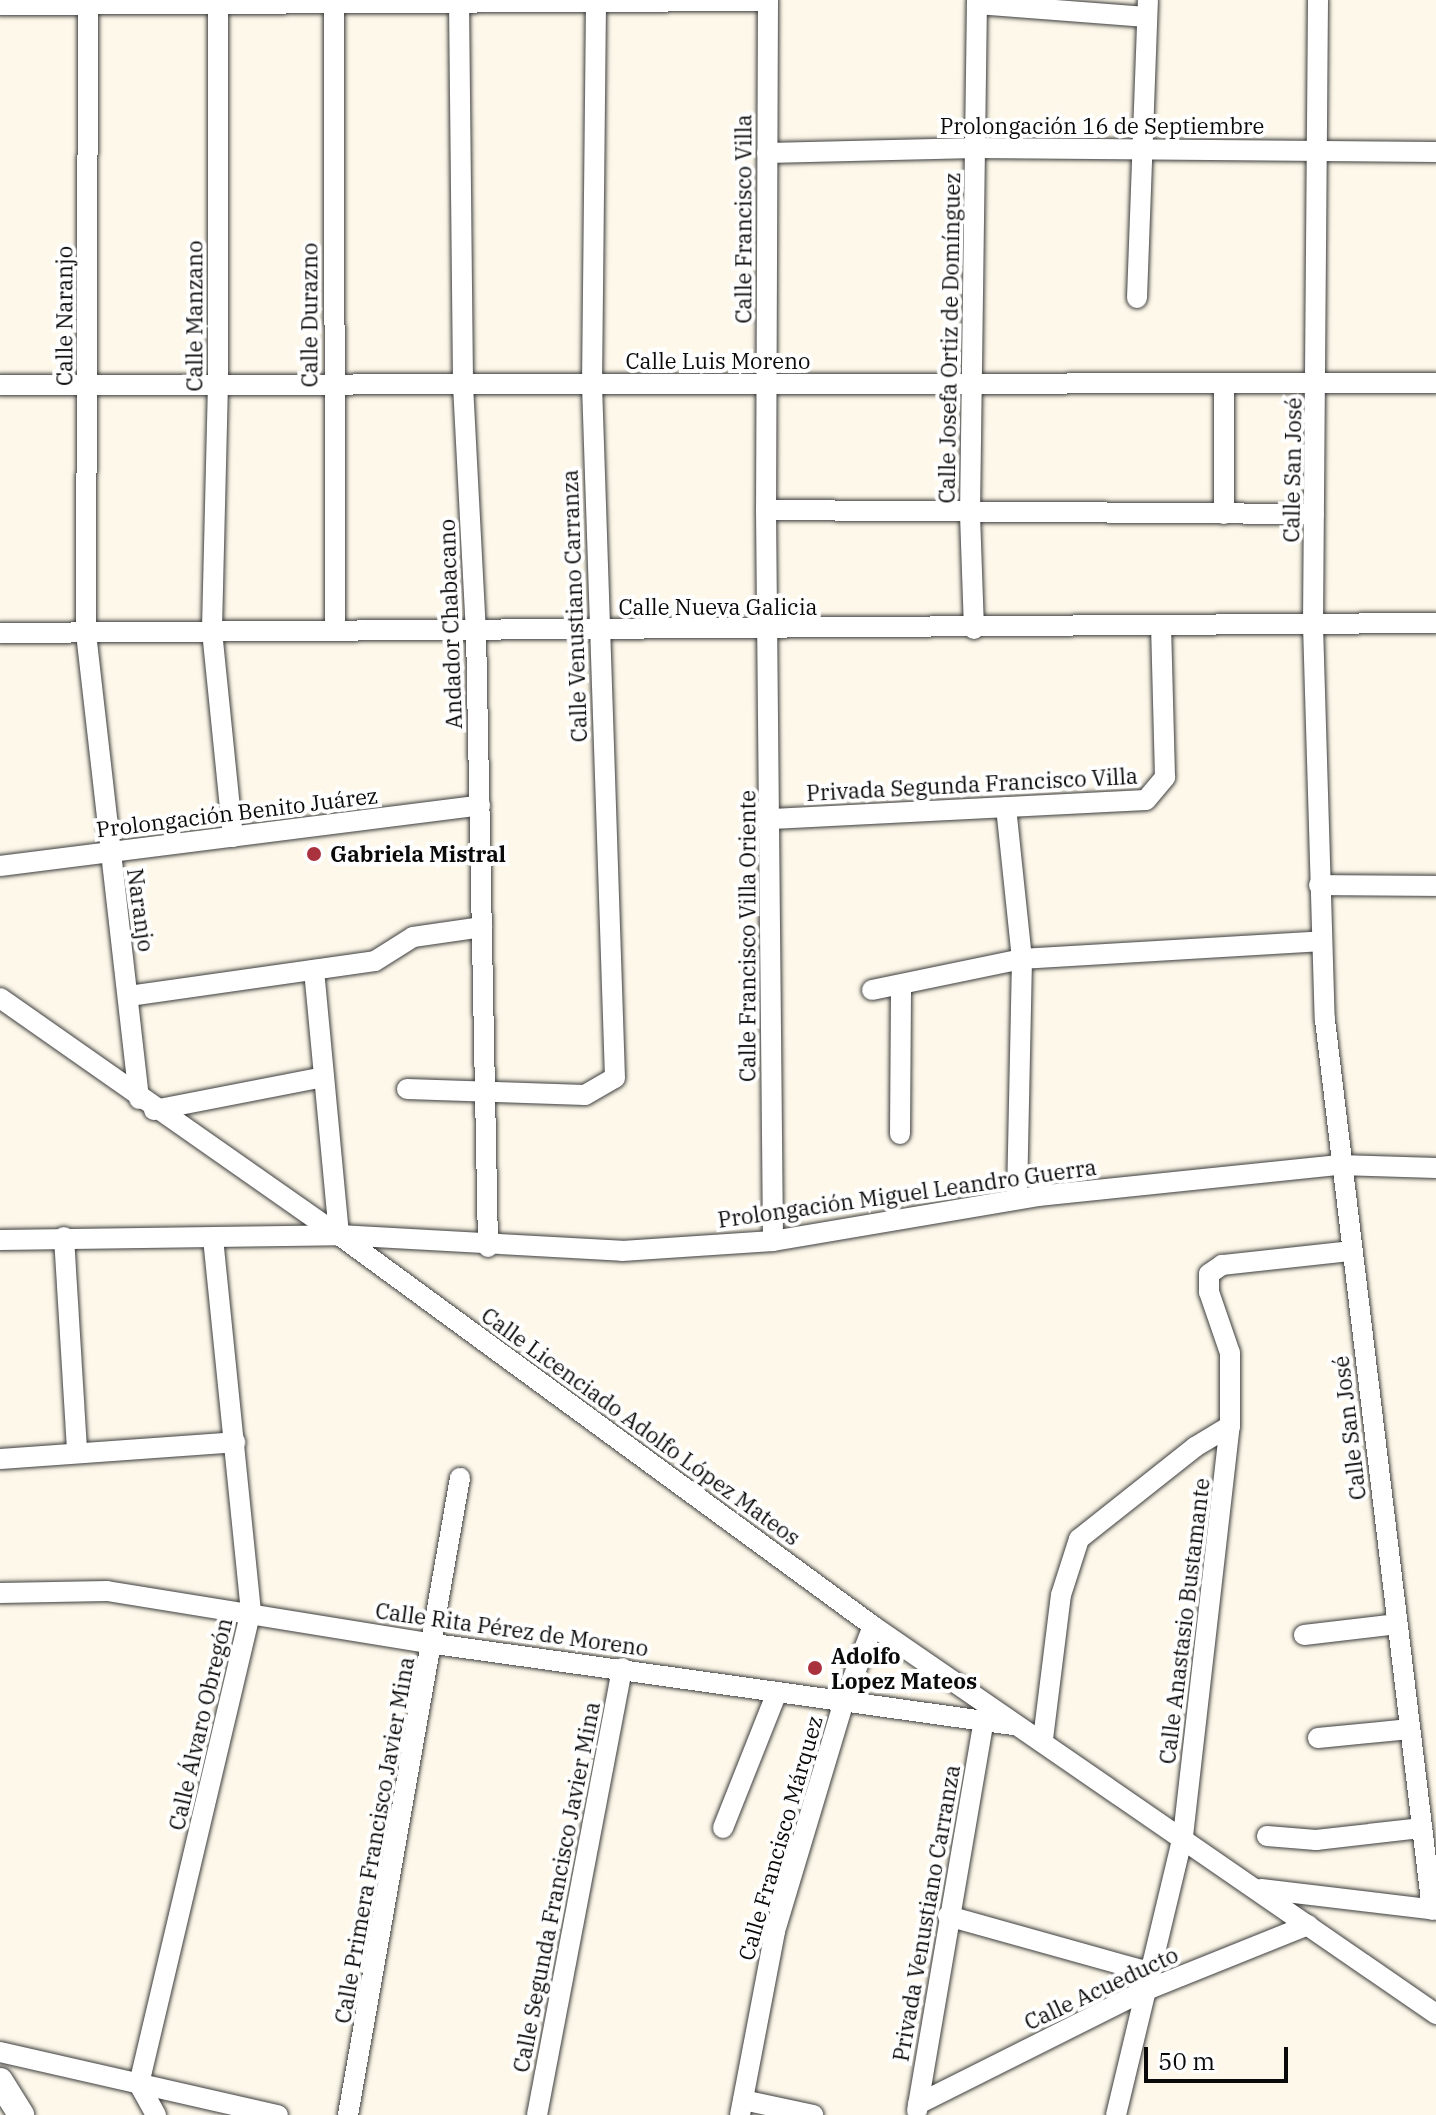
<!DOCTYPE html>
<meta charset="utf-8">
<style>
body{margin:0}
#map{position:relative;width:1436px;height:2115px;overflow:hidden;background:#fdf8e9;font-family:"IBM Plex Serif",serif}
div>[style]{position:absolute}
.roads{filter:drop-shadow(0 0 2px #3d3d3d) drop-shadow(0 0 2px #3d3d3d)}
.minor>*{height:20px;margin:-10px;padding:0 10px;transform-origin:10px;border-radius:10px;background:#fff}
.tertiary>*{height:26px;margin:-13px;padding:0 13px;transform-origin:13px;border-radius:13px;background:#fff}
.dots>*{width:22px;height:22px;translate:-50% -50%;box-sizing:border-box;border:4px solid #fff;border-radius:50%}
span{translate:-50% -50%;white-space:nowrap;text-align:center;line-height:1.15;-webkit-text-stroke:8px #fff;paint-order:stroke}
.street-label{font-size:22px;color:#0a0a0a}
.poi-label{font-size:22px;color:#0a0a0a;font-weight:700}
.left{translate:0 -50%;text-align:left}
.scale{position:absolute;left:1144px;top:2047px;width:144px;height:36px;box-sizing:border-box;border:4px solid #0a0a0a;border-top:0;padding-left:10px;font-size:24px;line-height:28px;white-space:nowrap;color:#0a0a0a;-webkit-text-stroke:6px #fff;paint-order:stroke}
</style>
<div id="map">
<div class="roads">
<div class="minor">
<div style="left:88px;top:0;width:633px;rotate:90.18deg"></div>
<div style="left:86px;top:633px;width:469px;rotate:83.5deg"></div>
<div style="left:218px;top:0;width:383px;rotate:90deg"></div>
<div style="left:218px;top:383px;width:248px;rotate:91.4deg"></div>
<div style="left:212px;top:631px;width:207px;rotate:84.2deg"></div>
<div style="left:334px;top:0;width:629px;rotate:89.91deg"></div>
<div style="left:459px;top:0;width:385px;rotate:89.4deg"></div>
<div style="left:463px;top:385px;width:246px;rotate:87deg"></div>
<div style="left:476px;top:631px;width:616px;rotate:88.88deg"></div>
<div style="left:768px;top:0;width:510px;rotate:90.22deg"></div>
<div style="left:766px;top:510px;width:731px;rotate:89.45deg"></div>
<div style="left:1318px;top:0;width:625px;rotate:90.46deg"></div>
<div style="left:1313px;top:625px;width:395px;rotate:88.3deg"></div>
<div style="left:1325px;top:1020px;width:896px;rotate:83.14deg"></div>
<div style="left:977px;top:4px;width:170px;rotate:4.4deg"></div>
<div style="left:0;top:5px;width:768px;rotate:-0.3deg"></div>
<div style="left:767px;top:153px;width:209px;rotate:-1.4deg"></div>
<div style="left:976px;top:148px;width:460px;rotate:0.5deg"></div>
<div style="left:1137px;top:298px;width:298px;rotate:-87.9deg"></div>
<div style="left:1224px;top:384px;width:130px;rotate:90deg"></div>
<div style="left:0;top:385px;width:1436px;rotate:-0.08deg"></div>
<div style="left:766px;top:510px;width:548px;rotate:0.42deg"></div>
<div style="left:974px;top:629px;width:115px;rotate:-92deg"></div>
<div style="left:970px;top:514px;width:514px;rotate:-89.22deg"></div>
<div style="left:0;top:633px;width:1436px;rotate:-0.4deg"></div>
<div style="left:1006px;top:807px;width:153px;rotate:84deg"></div>
<div style="left:1022px;top:959px;width:240px;rotate:91.2deg"></div>
<div style="left:772px;top:819px;width:374px;rotate:-2.9deg"></div>
<div style="left:1146px;top:800px;width:30px;rotate:-50deg"></div>
<div style="left:1165px;top:777px;width:151px;rotate:-91.5deg"></div>
<div style="left:0;top:866px;width:484px;rotate:-7.2deg"></div>
<div style="left:1319px;top:885px;width:117px;rotate:0.5deg"></div>
<div style="left:314px;top:970px;width:266px;rotate:84.6deg"></div>
<div style="left:872px;top:990px;width:153px;rotate:-11.7deg"></div>
<div style="left:1022px;top:959px;width:300px;rotate:-3.4deg"></div>
<div style="left:129px;top:996px;width:248px;rotate:-8.1deg"></div>
<div style="left:375px;top:961px;width:45px;rotate:-32.3deg"></div>
<div style="left:413px;top:937px;width:70px;rotate:-8.2deg"></div>
<div style="left:0;top:998px;width:414px;rotate:35deg"></div>
<div style="left:339px;top:1235px;width:662px;rotate:36.21deg"></div>
<div style="left:873px;top:1626px;width:684px;rotate:34.57deg"></div>
<div style="left:407px;top:1089px;width:178px;rotate:1.9deg"></div>
<div style="left:585px;top:1095px;width:34px;rotate:-30deg"></div>
<div style="left:615px;top:1078px;width:693px;rotate:-91.9deg"></div>
<div style="left:592px;top:385px;width:385px;rotate:-89.4deg"></div>
<div style="left:154px;top:1110px;width:173px;rotate:-11deg"></div>
<div style="left:900px;top:1134px;width:148px;rotate:-89.6deg"></div>
<div style="left:64px;top:1237px;width:214px;rotate:86.5deg"></div>
<div style="left:0;top:1240px;width:339px;rotate:-0.8deg"></div>
<div style="left:339px;top:1235px;width:283px;rotate:3.2deg"></div>
<div style="left:622px;top:1251px;width:151px;rotate:-3.8deg"></div>
<div style="left:773px;top:1241px;width:269px;rotate:-9.6deg"></div>
<div style="left:1038px;top:1196px;width:303px;rotate:-5.9deg"></div>
<div style="left:1339px;top:1165px;width:97px;rotate:1.8deg"></div>
<div style="left:0;top:1459px;width:236px;rotate:-4.1deg"></div>
<div style="left:0;top:1593px;width:107px;rotate:-1.1deg"></div>
<div style="left:107px;top:1591px;width:332px;rotate:9.2deg"></div>
<div style="left:435px;top:1644px;width:584px;rotate:7.98deg"></div>
<div style="left:1304px;top:1635px;width:94px;rotate:-6.7deg"></div>
<div style="left:1318px;top:1738px;width:92px;rotate:-5.6deg"></div>
<div style="left:1043px;top:1739px;width:145px;rotate:-82.9deg"></div>
<div style="left:1061px;top:1595px;width:59px;rotate:-72.2deg"></div>
<div style="left:1079px;top:1539px;width:148px;rotate:-38.4deg"></div>
<div style="left:1195px;top:1447px;width:41px;rotate:-31deg"></div>
<div style="left:723px;top:1828px;width:146px;rotate:-68.3deg"></div>
<div style="left:1267px;top:1836px;width:49px;rotate:4.7deg"></div>
<div style="left:1316px;top:1840px;width:107px;rotate:-6.5deg"></div>
<div style="left:1261px;top:1889px;width:176px;rotate:6.8deg"></div>
<div style="left:948px;top:1916px;width:209px;rotate:15.6deg"></div>
<div style="left:0;top:2052px;width:285px;rotate:12.8deg"></div>
<div style="left:743px;top:2100px;width:72px;rotate:12.1deg"></div>
<div style="left:918px;top:2104px;width:253px;rotate:-26.6deg"></div>
<div style="left:1144px;top:1991px;width:177px;rotate:-21.9deg"></div>
<div style="left:917px;top:2111px;width:397px;rotate:-80.3deg"></div>
<div style="left:156px;top:2115px;width:35px;rotate:-119deg"></div>
<div style="left:139px;top:2084px;width:485px;rotate:-76.7deg"></div>
<div style="left:251px;top:1612px;width:375px;rotate:-95.8deg"></div>
<div style="left:348px;top:2115px;width:647px;rotate:-80.03deg"></div>
<div style="left:537px;top:2115px;width:455px;rotate:-79.2deg"></div>
<div style="left:740px;top:2115px;width:187px;rotate:-79.2deg"></div>
<div style="left:775px;top:1931px;width:240px;rotate:-73.3deg"></div>
<div style="left:844px;top:1701px;width:80px;rotate:-68.9deg"></div>
<div style="left:1116px;top:2115px;width:287px;rotate:-76.5deg"></div>
<div style="left:1183px;top:1836px;width:413px;rotate:-83.5deg"></div>
<div style="left:1230px;top:1426px;width:73px;rotate:-90deg"></div>
<div style="left:1230px;top:1353px;width:65px;rotate:-109deg"></div>
<div style="left:1209px;top:1292px;width:18px;rotate:-90deg"></div>
<div style="left:1209px;top:1274px;width:16px;rotate:-35deg"></div>
<div style="left:1222px;top:1265px;width:130px;rotate:-6.2deg"></div>
</div>
<div class="tertiary">
<div style="left:0;top:2081px;width:40px;rotate:58deg"></div>
</div>
</div>
<div class="dots">
<div style="left:314px;top:854px;background:#aa323e"></div>
<div style="left:815px;top:1668px;background:#aa323e"></div>
</div>
<div class="street-label">
<span style="left:1102px;top:126px">Prolongación 16 de Septiembre</span>
<span style="left:743px;top:219px;rotate:-90deg">Calle Francisco Villa</span>
<span style="left:309px;top:315px;rotate:-90deg">Calle Durazno</span>
<span style="left:64px;top:316px;rotate:-90deg">Calle Naranjo</span>
<span style="left:194px;top:316px;rotate:-90deg">Calle Manzano</span>
<span style="left:949px;top:338px;rotate:-89deg">Calle Josefa Ortiz de Domínguez</span>
<span style="left:718px;top:361px">Calle Luis Moreno</span>
<span style="left:1292px;top:470px;rotate:-89deg">Calle San José</span>
<span style="left:574px;top:606px;rotate:-92deg">Calle Venustiano Carranza</span>
<span style="left:718px;top:607px">Calle Nueva Galicia</span>
<span style="left:450px;top:624px;rotate:-92deg">Andador Chabacano</span>
<span style="left:972px;top:784px;rotate:-3deg">Privada Segunda Francisco Villa</span>
<span style="left:237px;top:812px;rotate:-7deg">Prolongación Benito Juárez</span>
<span style="left:141px;top:910px;rotate:82deg">Naranjo</span>
<span style="left:747px;top:936px;rotate:-90deg">Calle Francisco Villa Oriente</span>
<span style="left:907px;top:1193px;rotate:-8deg">Prolongación Miguel Leandro Guerra</span>
<span style="left:641px;top:1426px;rotate:36deg">Calle Licenciado Adolfo López Mateos</span>
<span style="left:1349px;top:1428px;rotate:-97deg">Calle San José</span>
<span style="left:1184px;top:1621px;rotate:-83deg">Calle Anastasio Bustamante</span>
<span style="left:512px;top:1629px;rotate:8deg">Calle Rita Pérez de Moreno</span>
<span style="left:200px;top:1724px;rotate:-77deg">Calle Álvaro Obregón</span>
<span style="left:780px;top:1838px;rotate:-74deg">Calle Francisco Márquez</span>
<span style="left:374px;top:1840px;rotate:-80deg">Calle Primera Francisco Javier Mina</span>
<span style="left:556px;top:1887px;rotate:-79deg">Calle Segunda Francisco Javier Mina</span>
<span style="left:926px;top:1913px;rotate:-80deg">Privada Venustiano Carranza</span>
<span style="left:1101px;top:1988px;rotate:-25deg">Calle Acueducto</span>
</div>
<div class="poi-label">
<span class="left" style="left:330px;top:854px">Gabriela Mistral</span>
<span class="left" style="left:831px;top:1668px">Adolfo<br>Lopez Mateos</span>
</div>
<div class="scale">50 m</div>
</div>
